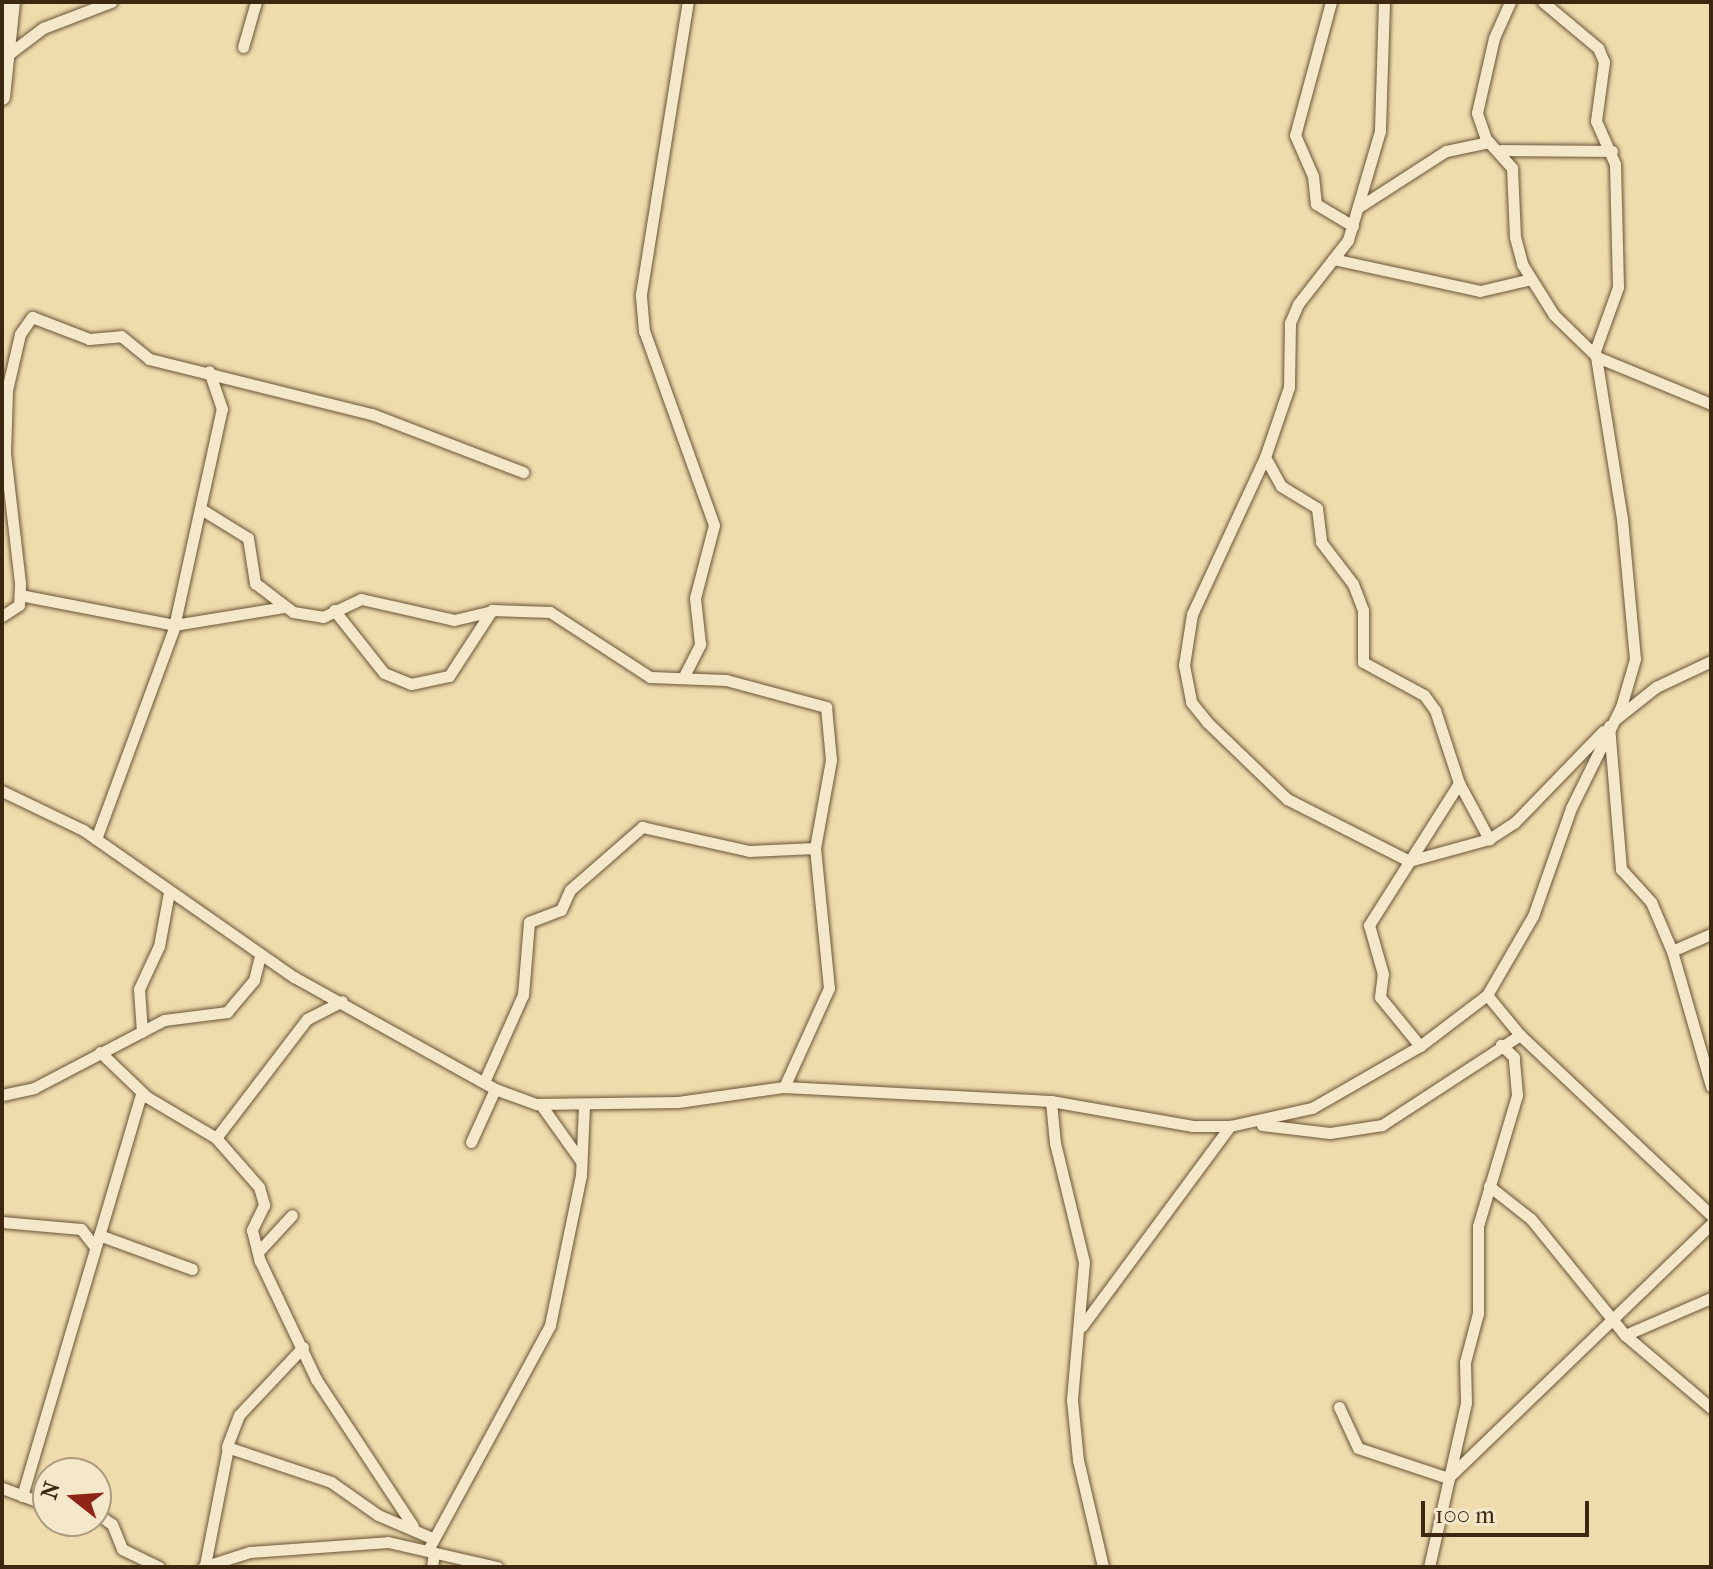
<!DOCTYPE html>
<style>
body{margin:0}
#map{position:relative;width:1713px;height:1569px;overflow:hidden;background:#efdcad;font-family:"IM FELL French Canon",serif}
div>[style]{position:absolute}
.roads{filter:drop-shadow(0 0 2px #695437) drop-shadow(0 0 2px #695437)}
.minor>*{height:11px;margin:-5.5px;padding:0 5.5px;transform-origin:5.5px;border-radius:5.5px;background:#f5e8ca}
.secondary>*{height:16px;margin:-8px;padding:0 8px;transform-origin:8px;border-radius:8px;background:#f5e8ca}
span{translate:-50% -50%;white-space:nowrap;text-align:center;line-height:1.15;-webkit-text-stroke:7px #f5e8ca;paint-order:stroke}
.frame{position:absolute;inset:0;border:4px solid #3c2710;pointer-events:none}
.north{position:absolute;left:32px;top:1457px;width:80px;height:80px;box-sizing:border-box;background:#f5e8ca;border:2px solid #ab9b80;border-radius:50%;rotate:287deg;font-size:22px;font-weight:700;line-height:32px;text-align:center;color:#3c2710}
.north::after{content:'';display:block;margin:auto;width:28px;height:36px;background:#8f2418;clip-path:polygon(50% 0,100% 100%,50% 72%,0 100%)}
.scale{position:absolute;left:1421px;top:1501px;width:168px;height:36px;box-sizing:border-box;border:4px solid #3c2710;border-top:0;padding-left:10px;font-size:24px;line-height:28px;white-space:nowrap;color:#3c2710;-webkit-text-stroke:6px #f5e8ca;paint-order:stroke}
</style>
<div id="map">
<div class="roads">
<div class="minor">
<div style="left:1331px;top:2px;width:138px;rotate:105.1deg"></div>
<div style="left:1295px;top:135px;width:45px;rotate:66.3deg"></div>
<div style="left:1313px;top:176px;width:28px;rotate:84deg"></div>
<div style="left:1316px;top:204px;width:43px;rotate:30.7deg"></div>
<div style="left:1384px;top:2px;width:129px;rotate:91.8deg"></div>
<div style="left:1380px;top:131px;width:114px;rotate:106.4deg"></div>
<div style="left:1348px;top:240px;width:81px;rotate:128deg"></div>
<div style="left:1298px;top:304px;width:21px;rotate:113deg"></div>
<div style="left:1290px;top:323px;width:64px;rotate:90.9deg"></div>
<div style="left:1289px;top:387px;width:74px;rotate:108.9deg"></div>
<div style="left:1265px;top:457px;width:33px;rotate:61deg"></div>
<div style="left:1281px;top:486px;width:42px;rotate:31.4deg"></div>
<div style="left:1317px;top:508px;width:34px;rotate:83deg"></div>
<div style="left:1321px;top:542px;width:53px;rotate:52.7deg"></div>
<div style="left:1353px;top:584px;width:28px;rotate:69deg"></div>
<div style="left:1363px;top:610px;width:52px;rotate:90deg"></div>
<div style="left:1363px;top:662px;width:69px;rotate:28.4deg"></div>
<div style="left:1424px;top:695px;width:19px;rotate:54deg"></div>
<div style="left:1435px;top:710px;width:77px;rotate:71.8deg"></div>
<div style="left:1459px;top:783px;width:64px;rotate:61.8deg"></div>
<div style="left:1510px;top:2px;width:39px;rotate:114deg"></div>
<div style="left:1494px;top:38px;width:77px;rotate:102.8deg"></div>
<div style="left:1477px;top:113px;width:28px;rotate:71deg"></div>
<div style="left:1486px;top:139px;width:39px;rotate:48deg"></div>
<div style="left:1512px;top:168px;width:69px;rotate:87.5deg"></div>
<div style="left:1515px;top:237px;width:28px;rotate:75deg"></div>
<div style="left:1522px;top:264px;width:60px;rotate:57.9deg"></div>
<div style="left:1554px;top:315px;width:60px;rotate:44.3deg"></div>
<div style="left:1597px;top:357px;width:123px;rotate:22.4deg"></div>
<div style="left:243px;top:47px;width:47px;rotate:-73.9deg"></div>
<div style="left:6px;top:56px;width:46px;rotate:-37.1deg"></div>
<div style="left:43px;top:28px;width:73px;rotate:-20.9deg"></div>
<div style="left:1501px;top:150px;width:111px;rotate:0.5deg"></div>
<div style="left:1359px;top:207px;width:103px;rotate:-32.8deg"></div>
<div style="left:1446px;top:151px;width:44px;rotate:-11.8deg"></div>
<div style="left:1333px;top:259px;width:150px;rotate:12.3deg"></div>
<div style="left:1480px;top:291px;width:52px;rotate:-13.2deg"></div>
<div style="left:1265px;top:457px;width:173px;rotate:114.9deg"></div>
<div style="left:1192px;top:614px;width:52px;rotate:98.9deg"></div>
<div style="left:1184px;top:665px;width:38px;rotate:79deg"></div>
<div style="left:1191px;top:702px;width:26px;rotate:51deg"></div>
<div style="left:1207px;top:722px;width:111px;rotate:43.9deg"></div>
<div style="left:1287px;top:799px;width:137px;rotate:26.9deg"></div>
<div style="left:1409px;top:861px;width:83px;rotate:-15.4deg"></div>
<div style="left:1489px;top:839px;width:30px;rotate:-33deg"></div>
<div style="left:1514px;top:823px;width:128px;rotate:-45.9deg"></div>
<div style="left:201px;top:509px;width:55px;rotate:31.7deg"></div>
<div style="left:248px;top:538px;width:46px;rotate:81.2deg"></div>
<div style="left:255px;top:583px;width:48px;rotate:37.3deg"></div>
<div style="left:293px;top:612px;width:30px;rotate:9deg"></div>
<div style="left:323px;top:617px;width:42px;rotate:-25.3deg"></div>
<div style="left:361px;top:599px;width:95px;rotate:12.7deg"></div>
<div style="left:454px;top:620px;width:39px;rotate:-13deg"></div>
<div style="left:20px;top:595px;width:157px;rotate:11deg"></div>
<div style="left:174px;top:625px;width:111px;rotate:-9.3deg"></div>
<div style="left:334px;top:610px;width:80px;rotate:51.6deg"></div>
<div style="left:384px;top:673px;width:29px;rotate:22deg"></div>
<div style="left:411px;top:684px;width:39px;rotate:-12deg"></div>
<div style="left:449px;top:676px;width:79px;rotate:-56.9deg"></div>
<div style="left:492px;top:610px;width:58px;rotate:2deg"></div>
<div style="left:550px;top:612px;width:119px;rotate:33deg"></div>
<div style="left:650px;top:677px;width:76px;rotate:2.3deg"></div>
<div style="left:726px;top:680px;width:104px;rotate:15.1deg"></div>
<div style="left:826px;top:707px;width:53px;rotate:84.6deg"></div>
<div style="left:831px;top:760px;width:89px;rotate:100.3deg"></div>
<div style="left:815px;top:848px;width:141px;rotate:84.3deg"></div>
<div style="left:829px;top:988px;width:109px;rotate:114.4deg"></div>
<div style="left:2px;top:616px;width:20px;rotate:-33deg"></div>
<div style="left:19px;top:605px;width:22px;rotate:-87deg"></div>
<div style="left:20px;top:583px;width:130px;rotate:-96.6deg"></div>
<div style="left:5px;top:454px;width:64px;rotate:-88.2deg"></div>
<div style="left:7px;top:390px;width:57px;rotate:-76.9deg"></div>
<div style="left:20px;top:334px;width:21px;rotate:-55deg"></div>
<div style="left:32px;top:317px;width:61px;rotate:21.1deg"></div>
<div style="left:89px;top:339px;width:32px;rotate:-5deg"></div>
<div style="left:121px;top:336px;width:36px;rotate:39deg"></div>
<div style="left:149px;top:359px;width:230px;rotate:13.9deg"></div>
<div style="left:372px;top:414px;width:162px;rotate:21deg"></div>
<div style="left:684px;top:676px;width:36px;rotate:-63deg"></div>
<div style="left:700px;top:644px;width:46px;rotate:-96.2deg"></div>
<div style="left:695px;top:598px;width:75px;rotate:-75.4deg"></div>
<div style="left:714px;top:525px;width:206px;rotate:-109.8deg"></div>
<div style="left:644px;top:331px;width:37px;rotate:-95deg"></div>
<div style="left:641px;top:294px;width:296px;rotate:-80.9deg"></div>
<div style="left:1617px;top:718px;width:50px;rotate:-38.5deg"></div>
<div style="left:1656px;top:687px;width:61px;rotate:-25.3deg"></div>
<div style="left:1609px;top:726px;width:144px;rotate:85.2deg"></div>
<div style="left:1621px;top:869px;width:45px;rotate:47.7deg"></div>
<div style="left:1651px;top:902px;width:53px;rotate:66.8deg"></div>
<div style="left:1672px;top:951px;width:141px;rotate:73.9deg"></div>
<div style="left:2px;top:791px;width:90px;rotate:25.7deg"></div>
<div style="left:83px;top:830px;width:257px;rotate:34.9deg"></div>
<div style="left:294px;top:977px;width:230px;rotate:29.1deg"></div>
<div style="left:495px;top:1089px;width:44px;rotate:20.1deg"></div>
<div style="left:536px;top:1104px;width:142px;rotate:-0.8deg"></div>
<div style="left:678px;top:1102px;width:107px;rotate:-8.1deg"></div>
<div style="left:784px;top:1087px;width:267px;rotate:3deg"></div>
<div style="left:1051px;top:1101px;width:144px;rotate:10deg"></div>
<div style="left:1193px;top:1126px;width:37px"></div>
<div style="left:1230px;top:1126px;width:84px;rotate:-12.4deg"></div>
<div style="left:1312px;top:1108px;width:125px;rotate:-29.9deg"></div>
<div style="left:1420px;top:1046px;width:84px;rotate:-37.3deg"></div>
<div style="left:1487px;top:995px;width:91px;rotate:-59.8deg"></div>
<div style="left:1533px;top:916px;width:114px;rotate:-70.6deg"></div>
<div style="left:1571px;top:808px;width:113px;rotate:-63.7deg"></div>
<div style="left:1621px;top:707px;width:50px;rotate:-73.7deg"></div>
<div style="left:1635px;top:659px;width:141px;rotate:-95.3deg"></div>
<div style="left:1622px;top:519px;width:170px;rotate:-99.1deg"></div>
<div style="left:1595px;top:351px;width:68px;rotate:-70.2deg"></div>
<div style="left:1618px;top:287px;width:123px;rotate:-91.4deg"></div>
<div style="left:1615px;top:164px;width:47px;rotate:-113.8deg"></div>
<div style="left:1596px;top:121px;width:60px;rotate:-82.3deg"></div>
<div style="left:1604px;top:62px;width:15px;rotate:-113deg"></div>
<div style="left:1598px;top:48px;width:72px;rotate:-140.1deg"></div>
<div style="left:96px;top:839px;width:222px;rotate:-69.7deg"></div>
<div style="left:173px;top:631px;width:227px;rotate:-77.6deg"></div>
<div style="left:222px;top:409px;width:40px;rotate:-108.9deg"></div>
<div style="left:1672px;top:951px;width:43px;rotate:-23.6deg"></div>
<div style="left:1487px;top:995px;width:52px;rotate:50.5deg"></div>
<div style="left:1520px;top:1035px;width:262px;rotate:43.3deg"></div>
<div style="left:142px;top:1032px;width:43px;rotate:-94deg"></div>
<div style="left:139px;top:989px;width:47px;rotate:-65.1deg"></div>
<div style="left:159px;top:946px;width:55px;rotate:-79.5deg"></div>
<div style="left:1420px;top:1046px;width:63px;rotate:-129.2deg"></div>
<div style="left:1380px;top:997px;width:23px;rotate:-83deg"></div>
<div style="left:1383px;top:974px;width:51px;rotate:-105.9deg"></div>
<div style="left:1369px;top:925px;width:168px;rotate:-57.6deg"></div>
<div style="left:100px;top:1052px;width:65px;rotate:43.8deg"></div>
<div style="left:147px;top:1097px;width:80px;rotate:30.7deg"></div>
<div style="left:216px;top:1138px;width:65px;rotate:48.7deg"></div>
<div style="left:259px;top:1187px;width:19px;rotate:74deg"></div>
<div style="left:264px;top:1205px;width:28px;rotate:116deg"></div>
<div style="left:252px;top:1230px;width:32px;rotate:76deg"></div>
<div style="left:260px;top:1261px;width:131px;rotate:64.6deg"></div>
<div style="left:316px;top:1379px;width:176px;rotate:56.6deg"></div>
<div style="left:484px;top:1082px;width:95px;rotate:-65.9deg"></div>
<div style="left:523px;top:995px;width:73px;rotate:-85.3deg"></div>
<div style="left:529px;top:922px;width:34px;rotate:-21deg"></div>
<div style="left:561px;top:910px;width:22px;rotate:-66deg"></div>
<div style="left:570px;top:890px;width:96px;rotate:-41.2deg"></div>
<div style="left:642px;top:827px;width:110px;rotate:12.6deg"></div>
<div style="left:749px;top:851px;width:66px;rotate:-2.6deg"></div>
<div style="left:2px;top:1095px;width:33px;rotate:-12deg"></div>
<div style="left:34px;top:1088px;width:147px;rotate:-27.6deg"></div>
<div style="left:164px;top:1020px;width:64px;rotate:-7.2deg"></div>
<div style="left:227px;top:1012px;width:42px;rotate:-49.8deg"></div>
<div style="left:254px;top:980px;width:25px;rotate:-76deg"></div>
<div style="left:1051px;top:1101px;width:42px;rotate:84.6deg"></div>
<div style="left:1055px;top:1143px;width:122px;rotate:76.3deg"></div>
<div style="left:1084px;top:1262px;width:139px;rotate:95deg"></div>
<div style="left:1072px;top:1400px;width:60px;rotate:84.3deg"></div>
<div style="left:1078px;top:1460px;width:110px;rotate:76.8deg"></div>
<div style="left:541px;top:1105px;width:69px;rotate:54.5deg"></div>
<div style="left:1262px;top:1125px;width:68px;rotate:6.7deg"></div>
<div style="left:1330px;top:1133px;width:53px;rotate:-8.7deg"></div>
<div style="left:1382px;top:1125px;width:165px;rotate:-33.1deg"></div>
<div style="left:216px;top:1138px;width:150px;rotate:-52.6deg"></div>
<div style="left:307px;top:1019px;width:39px;rotate:-27deg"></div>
<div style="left:471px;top:1142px;width:58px;rotate:-65.6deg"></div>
<div style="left:1489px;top:1186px;width:53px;rotate:38.2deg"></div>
<div style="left:1531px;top:1219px;width:149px;rotate:51deg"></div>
<div style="left:1625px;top:1335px;width:113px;rotate:40.3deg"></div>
<div style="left:2px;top:1222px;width:79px;rotate:5.1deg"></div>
<div style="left:81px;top:1229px;width:23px;rotate:52deg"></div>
<div style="left:99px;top:1235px;width:99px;rotate:20.1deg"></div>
<div style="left:258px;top:1252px;width:50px;rotate:-47.4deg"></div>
<div style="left:1082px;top:1326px;width:249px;rotate:-53.5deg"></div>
<div style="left:1625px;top:1335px;width:94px;rotate:-23.3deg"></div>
<div style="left:303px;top:1347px;width:93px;rotate:133.3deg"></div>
<div style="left:239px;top:1415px;width:34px;rotate:111deg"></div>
<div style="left:227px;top:1447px;width:110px;rotate:18.6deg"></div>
<div style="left:331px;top:1482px;width:57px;rotate:35.1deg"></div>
<div style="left:378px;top:1515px;width:59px;rotate:23.1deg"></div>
<div style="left:1339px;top:1407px;width:45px;rotate:65.1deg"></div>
<div style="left:1358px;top:1448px;width:95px;rotate:18.4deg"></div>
<div style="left:1448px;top:1478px;width:366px;rotate:-44deg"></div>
<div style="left:2px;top:1488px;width:49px;rotate:20.3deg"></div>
<div style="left:22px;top:1496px;width:421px;rotate:-73.5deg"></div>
<div style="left:96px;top:1513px;width:19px;rotate:35deg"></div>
<div style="left:112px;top:1524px;width:27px;rotate:68deg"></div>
<div style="left:122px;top:1549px;width:41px;rotate:25.9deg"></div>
<div style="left:428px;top:1550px;width:256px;rotate:-61.5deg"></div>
<div style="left:550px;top:1325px;width:153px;rotate:-78.3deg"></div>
<div style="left:581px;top:1175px;width:70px;rotate:-87.5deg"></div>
<div style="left:205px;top:1565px;width:119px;rotate:-78.9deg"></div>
<div style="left:203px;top:1567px;width:49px;rotate:-17.7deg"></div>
<div style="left:250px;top:1552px;width:138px;rotate:-4.1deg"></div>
<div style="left:388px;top:1542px;width:112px;rotate:12.9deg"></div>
<div style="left:432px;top:1567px;width:14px;rotate:-82deg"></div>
<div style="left:1429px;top:1567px;width:168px;rotate:-77.3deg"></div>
<div style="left:1466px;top:1403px;width:41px;rotate:-91.4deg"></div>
<div style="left:1465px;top:1362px;width:51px;rotate:-75.1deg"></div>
<div style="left:1478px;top:1313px;width:87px;rotate:-90deg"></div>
<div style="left:1478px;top:1226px;width:137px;rotate:-73.4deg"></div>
<div style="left:1517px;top:1095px;width:38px;rotate:-95deg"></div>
<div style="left:1514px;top:1057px;width:18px;rotate:-137deg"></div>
</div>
<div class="secondary">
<div style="left:2px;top:97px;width:96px;rotate:-84deg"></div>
</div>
</div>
<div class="frame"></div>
<div class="north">N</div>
<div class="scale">100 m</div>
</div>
